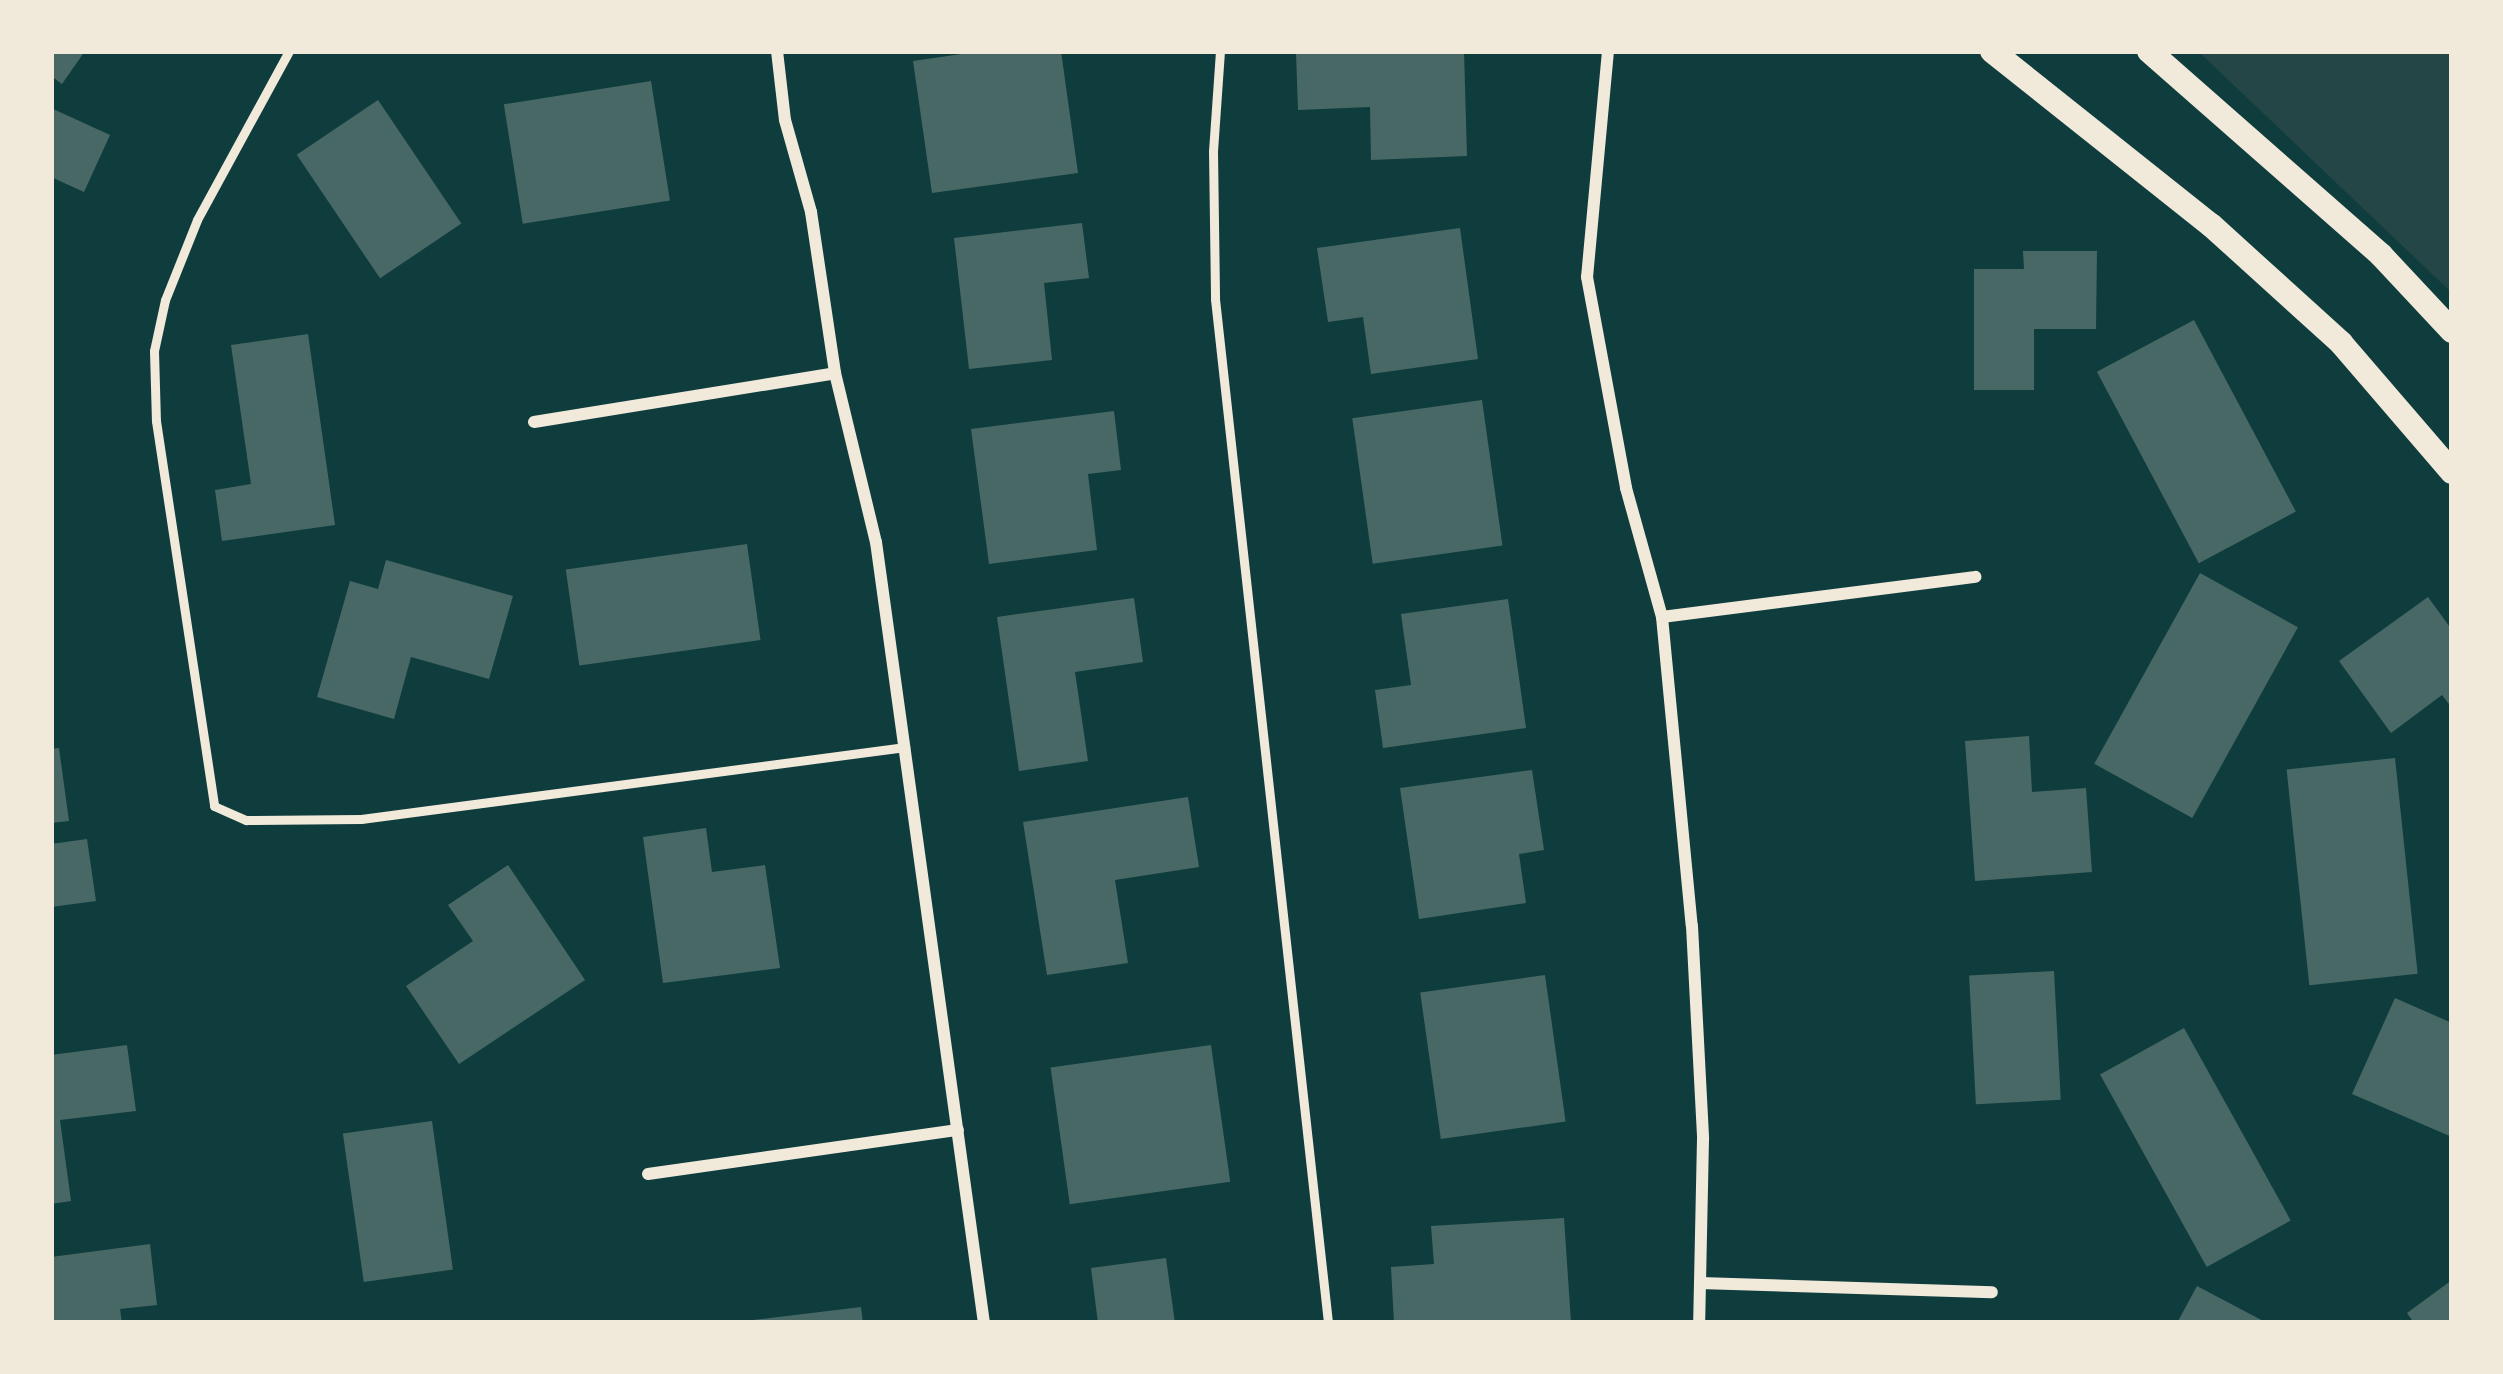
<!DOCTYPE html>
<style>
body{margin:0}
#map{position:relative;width:2503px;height:1374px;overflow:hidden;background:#0f3d3e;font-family:"Roboto Condensed",sans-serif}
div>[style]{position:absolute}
.green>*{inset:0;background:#244646}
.building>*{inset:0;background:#486865;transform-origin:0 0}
.service>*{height:9px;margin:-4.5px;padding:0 4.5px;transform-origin:4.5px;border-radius:4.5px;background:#f1e9da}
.minor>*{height:12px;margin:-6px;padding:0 6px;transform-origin:6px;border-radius:6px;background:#f1e9da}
.secondary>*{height:24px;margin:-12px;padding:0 12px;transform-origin:12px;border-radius:12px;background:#f1e9da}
span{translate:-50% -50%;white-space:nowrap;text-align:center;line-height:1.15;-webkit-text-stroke:12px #f1e9da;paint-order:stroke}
.frame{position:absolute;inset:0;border:54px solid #f1e9da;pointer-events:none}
</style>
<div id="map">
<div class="green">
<div style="clip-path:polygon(2198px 51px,2452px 51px,2452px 293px,2201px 54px)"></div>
</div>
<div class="building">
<div style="clip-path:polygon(51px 51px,85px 51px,62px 84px,51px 76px)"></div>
<div style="clip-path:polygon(982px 51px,1061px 51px,1078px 173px,932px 193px,913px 61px)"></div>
<div style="clip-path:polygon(1365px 51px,1464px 51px,1467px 156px,1371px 160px,1370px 107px,1298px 110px,1296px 53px)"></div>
<div style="left:651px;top:81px;width:121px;height:149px;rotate:81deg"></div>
<div style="left:378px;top:100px;width:149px;height:98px;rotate:56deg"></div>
<div style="clip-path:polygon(51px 108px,110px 135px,84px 192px,51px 177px)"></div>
<div style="clip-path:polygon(1082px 223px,1089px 278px,1044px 283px,1052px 360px,969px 369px,954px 238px)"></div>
<div style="clip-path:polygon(1460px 228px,1478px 359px,1371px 374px,1363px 317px,1328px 322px,1317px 248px)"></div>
<div style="clip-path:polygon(2023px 251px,2097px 251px,2096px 329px,2034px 329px,2034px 390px,1974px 390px,1974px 269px,2024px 269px)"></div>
<div style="left:2194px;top:320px;width:217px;height:110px;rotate:62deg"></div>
<div style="clip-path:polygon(308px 334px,335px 525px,222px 541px,215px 490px,251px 484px,231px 345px)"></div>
<div style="left:1482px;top:400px;width:147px;height:131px;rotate:82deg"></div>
<div style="clip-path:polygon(1114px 411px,1121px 470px,1088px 474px,1097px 550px,989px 564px,971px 429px)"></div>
<div style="left:747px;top:544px;width:97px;height:183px;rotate:82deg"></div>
<div style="clip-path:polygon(386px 560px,513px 596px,489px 679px,411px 657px,394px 719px,317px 697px,350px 581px,378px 589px)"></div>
<div style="left:2200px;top:573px;width:112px;height:218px;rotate:29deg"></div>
<div style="clip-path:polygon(2428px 597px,2452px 630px,2452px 708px,2442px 695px,2391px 733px,2339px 661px)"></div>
<div style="clip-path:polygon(1134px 598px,1143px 662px,1075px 672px,1088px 761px,1019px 771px,997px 617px)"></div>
<div style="clip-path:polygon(1508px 599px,1526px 728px,1383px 748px,1375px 690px,1411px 685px,1401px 614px)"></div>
<div style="clip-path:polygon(2029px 736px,2032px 792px,2086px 788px,2092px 872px,1975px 881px,1965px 741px)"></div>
<div style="clip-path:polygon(59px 748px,69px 821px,51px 823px,51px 749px)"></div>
<div style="left:2395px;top:758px;width:217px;height:109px;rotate:84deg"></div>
<div style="clip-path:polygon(1532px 770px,1544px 850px,1519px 854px,1526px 903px,1419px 919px,1400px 788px)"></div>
<div style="clip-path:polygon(1188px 797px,1199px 867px,1115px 880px,1128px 963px,1047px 975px,1023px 822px)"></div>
<div style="clip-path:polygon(706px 828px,712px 872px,765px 865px,780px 968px,663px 983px,643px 837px)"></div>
<div style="clip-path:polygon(87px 839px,96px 901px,51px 907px,51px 844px)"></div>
<div style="clip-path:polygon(508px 865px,585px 980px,459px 1064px,406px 986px,473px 941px,448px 905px)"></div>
<div style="left:2054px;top:971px;width:129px;height:85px;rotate:87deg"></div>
<div style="left:1545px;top:975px;width:148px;height:126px;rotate:82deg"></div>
<div style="clip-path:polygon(2395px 998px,2452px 1023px,2452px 1137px,2352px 1094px)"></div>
<div style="left:2184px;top:1028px;width:220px;height:96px;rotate:61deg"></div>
<div style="clip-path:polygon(127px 1045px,136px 1111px,60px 1120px,71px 1201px,51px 1204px,51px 1055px)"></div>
<div style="left:1211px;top:1045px;width:138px;height:162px;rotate:82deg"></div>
<div style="left:432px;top:1121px;width:150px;height:90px;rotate:82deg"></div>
<div style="clip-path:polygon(1564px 1218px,1571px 1322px,1394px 1323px,1391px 1267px,1434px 1264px,1431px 1226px)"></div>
<div style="clip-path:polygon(150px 1244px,157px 1305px,120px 1309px,122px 1323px,51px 1323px,51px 1257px)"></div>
<div style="clip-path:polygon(1166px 1258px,1175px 1323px,1098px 1323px,1091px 1268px)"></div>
<div style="clip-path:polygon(2452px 1280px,2452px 1323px,2414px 1323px,2407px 1313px)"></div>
<div style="clip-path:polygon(2197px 1286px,2267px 1323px,2177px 1323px)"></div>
<div style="clip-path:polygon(861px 1307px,863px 1323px,754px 1323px,753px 1320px)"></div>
</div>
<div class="service">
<div style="left:289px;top:51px;width:192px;rotate:118.6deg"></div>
<div style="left:197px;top:220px;width:86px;rotate:111.8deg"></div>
<div style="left:165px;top:300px;width:52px;rotate:102.2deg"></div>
<div style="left:154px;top:351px;width:70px;rotate:88.4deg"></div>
<div style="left:156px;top:421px;width:389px;rotate:81.4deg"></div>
<div style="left:214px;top:806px;width:35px;rotate:24deg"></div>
<div style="left:246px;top:820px;width:115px;rotate:-0.5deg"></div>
<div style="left:361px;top:819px;width:549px;rotate:-7.54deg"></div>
<div style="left:1220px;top:51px;width:100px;rotate:94deg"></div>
<div style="left:1213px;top:151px;width:148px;rotate:89.2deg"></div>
<div style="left:1215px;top:299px;width:1030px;rotate:83.7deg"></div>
</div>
<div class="minor">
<div style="left:777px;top:51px;width:69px;rotate:83.4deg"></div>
<div style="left:785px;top:120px;width:96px;rotate:74.2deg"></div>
<div style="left:811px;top:212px;width:163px;rotate:81.5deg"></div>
<div style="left:835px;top:373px;width:174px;rotate:76.4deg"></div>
<div style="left:876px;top:542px;width:788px;rotate:82.13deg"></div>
<div style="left:1608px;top:51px;width:227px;rotate:95.3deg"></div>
<div style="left:1587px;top:277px;width:215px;rotate:79.5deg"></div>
<div style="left:1626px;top:488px;width:134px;rotate:74.4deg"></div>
<div style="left:1662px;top:617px;width:310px;rotate:84.5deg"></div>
<div style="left:1692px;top:926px;width:213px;rotate:87deg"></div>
<div style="left:1703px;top:1139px;width:184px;rotate:91.2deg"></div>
<div style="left:534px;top:422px;width:305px;rotate:-9.2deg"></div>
<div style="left:1662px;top:617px;width:316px;rotate:-7.3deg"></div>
<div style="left:648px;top:1174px;width:313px;rotate:-8.1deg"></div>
<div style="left:1700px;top:1283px;width:292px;rotate:1.8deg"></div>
</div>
<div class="secondary">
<div style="left:1992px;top:51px;width:280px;rotate:38.5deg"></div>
<div style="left:2211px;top:225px;width:176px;rotate:42.2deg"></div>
<div style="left:2341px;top:343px;width:170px;rotate:49.3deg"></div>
<div style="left:2149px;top:51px;width:309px;rotate:41.3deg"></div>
<div style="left:2381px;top:255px;width:104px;rotate:46.9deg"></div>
</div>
<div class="frame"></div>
</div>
